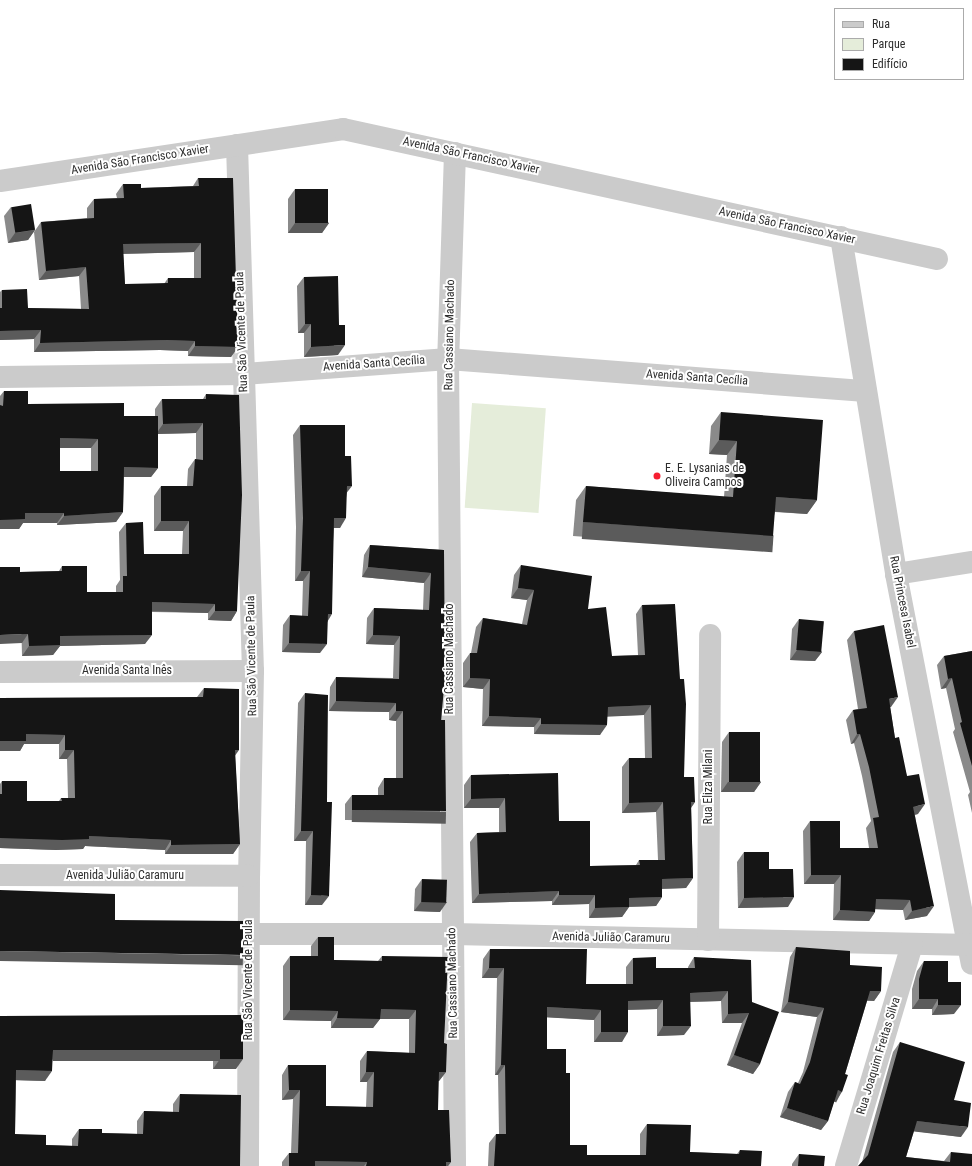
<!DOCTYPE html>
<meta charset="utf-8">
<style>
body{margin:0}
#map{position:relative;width:972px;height:1166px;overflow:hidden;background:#fff;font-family:"Roboto Condensed",sans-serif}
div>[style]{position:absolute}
.green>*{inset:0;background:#e5edda;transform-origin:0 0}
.minor>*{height:22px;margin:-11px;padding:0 11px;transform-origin:11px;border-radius:11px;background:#cbcbcb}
.wall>*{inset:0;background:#8a8a8a}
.shaded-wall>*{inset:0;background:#5b5b5b;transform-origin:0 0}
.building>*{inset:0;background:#151515;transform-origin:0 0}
.dots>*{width:11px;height:11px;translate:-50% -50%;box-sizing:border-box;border:2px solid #fff;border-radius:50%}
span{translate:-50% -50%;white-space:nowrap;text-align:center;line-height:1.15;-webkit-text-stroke:4px #fff;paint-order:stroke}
.street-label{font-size:12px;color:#2e2e2e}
.poi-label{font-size:12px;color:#2e2e2e}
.left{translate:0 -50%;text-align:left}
.legend{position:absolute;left:834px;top:8px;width:130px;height:72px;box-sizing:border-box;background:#fff;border:1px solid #ababab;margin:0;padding:5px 7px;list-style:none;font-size:12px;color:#2e2e2e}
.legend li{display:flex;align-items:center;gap:8px;height:20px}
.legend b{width:20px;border:1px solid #ababab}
</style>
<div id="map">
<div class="green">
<div style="left:472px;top:403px;width:74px;height:105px;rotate:4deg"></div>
</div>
<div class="minor">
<div style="left:237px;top:145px;width:526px;rotate:88.26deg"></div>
<div style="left:253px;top:671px;width:205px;rotate:91.1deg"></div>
<div style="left:249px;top:876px;width:290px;rotate:90.2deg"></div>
<div style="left:455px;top:153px;width:206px;rotate:91.9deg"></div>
<div style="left:448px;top:359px;width:807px;rotate:89.5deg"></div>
<div style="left:0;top:181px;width:347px;rotate:-8.6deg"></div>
<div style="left:343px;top:129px;width:608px;rotate:12.34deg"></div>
<div style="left:841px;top:237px;width:341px;rotate:80.7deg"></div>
<div style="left:896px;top:574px;width:397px;rotate:79deg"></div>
<div style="left:0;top:377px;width:244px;rotate:-0.7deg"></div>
<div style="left:244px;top:374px;width:205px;rotate:-4.2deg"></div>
<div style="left:448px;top:359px;width:419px;rotate:4.4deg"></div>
<div style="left:896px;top:574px;width:77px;rotate:-9deg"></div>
<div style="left:0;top:672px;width:253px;rotate:-0.2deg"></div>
<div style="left:0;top:875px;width:249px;rotate:0.2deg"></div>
<div style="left:250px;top:934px;width:203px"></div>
<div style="left:453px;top:934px;width:519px;rotate:1.21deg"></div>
<div style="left:708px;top:940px;width:305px;rotate:-89.6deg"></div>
<div style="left:846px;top:1166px;width:231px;rotate:-73.4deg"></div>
</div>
<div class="wall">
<div style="clip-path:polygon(evenodd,198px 178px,238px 347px,231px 357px,188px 356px,188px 351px,160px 350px,34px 352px,34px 339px,0 340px,0 292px,2px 290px,28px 308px,81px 309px,79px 276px,39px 280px,34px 232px,41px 222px,87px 218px,87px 208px,94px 199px,117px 198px,116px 194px,123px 184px,141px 188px,193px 186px,198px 178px,194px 252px,194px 278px,168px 278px,164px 284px,125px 284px,123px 254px,194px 252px)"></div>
<div style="clip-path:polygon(295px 189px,329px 223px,322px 233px,288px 233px,288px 199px)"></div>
<div style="clip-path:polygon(11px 207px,35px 230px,28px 240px,8px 243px,4px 216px)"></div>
<div style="clip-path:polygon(304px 277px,338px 355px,304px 357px,304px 333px,298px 333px,297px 286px)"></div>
<div style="clip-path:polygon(evenodd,4px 391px,28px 404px,124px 416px,155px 416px,155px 409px,162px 399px,203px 399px,206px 394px,237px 611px,231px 621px,208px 620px,208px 613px,152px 612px,145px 644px,60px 646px,53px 655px,22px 656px,20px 572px,59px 571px,62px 566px,87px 592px,116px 592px,116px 586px,120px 580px,119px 532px,126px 523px,144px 554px,182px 554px,183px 531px,154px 531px,154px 496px,161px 486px,187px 486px,188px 469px,195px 459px,196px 460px,196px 433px,158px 434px,158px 468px,151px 477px,124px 477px,123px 512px,116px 522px,57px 525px,57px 523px,23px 523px,19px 529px,0 529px,0 396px,4px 391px,60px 448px,91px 448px,91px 471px,60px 471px,60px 448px)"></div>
<div style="clip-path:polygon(721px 412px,817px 500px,807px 514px,775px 512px,764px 550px,573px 536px,576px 500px,586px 486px,724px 497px,727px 455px,709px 454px,711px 426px)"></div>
<div style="clip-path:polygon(300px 425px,345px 456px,347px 493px,340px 528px,334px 528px,327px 621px,320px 653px,282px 652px,283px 625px,290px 615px,302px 616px,303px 581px,295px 581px,296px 527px,293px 435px)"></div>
<div style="clip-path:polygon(370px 545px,444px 550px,440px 821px,345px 820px,345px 804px,352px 795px,378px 795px,378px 788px,384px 778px,396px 778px,396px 721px,389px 720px,389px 712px,329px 711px,330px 687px,336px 677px,393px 678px,394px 645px,366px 644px,367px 618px,374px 608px,423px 610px,424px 583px,362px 577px,364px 555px)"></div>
<div style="clip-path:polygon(521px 565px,588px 609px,612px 656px,638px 655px,636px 614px,642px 605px,684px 777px,695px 802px,691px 808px,693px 878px,686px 888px,662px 889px,662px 897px,656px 906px,629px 907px,622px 917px,589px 918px,589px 904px,552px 905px,552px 901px,472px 903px,470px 842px,477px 833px,499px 832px,499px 808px,464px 808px,464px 785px,471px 775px,559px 821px,590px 866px,636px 865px,639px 860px,658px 860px,656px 812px,622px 813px,622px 767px,629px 758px,645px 758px,644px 715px,607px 716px,600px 735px,534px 734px,534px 727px,482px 726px,483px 689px,463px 687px,463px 663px,470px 653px,471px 653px,476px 627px,483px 618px,522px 624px,527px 600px,511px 598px,514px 575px)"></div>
<div style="clip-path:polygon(799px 619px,822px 652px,815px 661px,790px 660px,792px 629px)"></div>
<div style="clip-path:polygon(854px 631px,891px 707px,890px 707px,895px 738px,907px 776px,918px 814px,915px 815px,927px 916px,905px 920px,903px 910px,875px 909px,875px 912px,869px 921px,833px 920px,834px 884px,804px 884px,803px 831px,810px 821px,840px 848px,869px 848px,866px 828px,871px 821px,862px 776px,854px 743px,851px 744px,846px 720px,853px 710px,858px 709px,847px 640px)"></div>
<div style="clip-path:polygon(972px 651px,972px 813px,968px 795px,970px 792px,953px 732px,955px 729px,946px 688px,941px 689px,937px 665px,944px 656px)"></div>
<div style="clip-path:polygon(204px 688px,235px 755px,240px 844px,233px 854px,165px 854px,165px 850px,85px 846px,83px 849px,56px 850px,0 848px,0 784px,2px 781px,27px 801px,59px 801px,61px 798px,68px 798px,67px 759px,59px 759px,59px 744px,24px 744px,20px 751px,0 751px,0 698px,197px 697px)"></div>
<div style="clip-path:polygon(305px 693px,322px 905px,305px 905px,306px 841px,294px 841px,298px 703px)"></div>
<div style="clip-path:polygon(729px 732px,761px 782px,754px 792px,721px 792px,722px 742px)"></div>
<div style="clip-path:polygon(744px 852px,769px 869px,788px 907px,738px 908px,737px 862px)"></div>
<div style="clip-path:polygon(422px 879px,440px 912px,414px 911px,415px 889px)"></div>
<div style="clip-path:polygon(318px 937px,334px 960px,378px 961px,382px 956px,444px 1043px,446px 1072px,439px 1081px,438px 1081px,438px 1110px,451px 1162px,448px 1166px,282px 1166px,282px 1162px,289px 1153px,291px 1153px,293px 1099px,282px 1100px,282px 1075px,288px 1065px,326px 1106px,366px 1107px,367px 1082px,360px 1082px,360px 1061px,367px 1051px,409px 1053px,409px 1019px,380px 1019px,373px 1028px,331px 1028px,331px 1021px,283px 1020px,283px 966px,290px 956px,311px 956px,311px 946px)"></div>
<div style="clip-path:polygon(796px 947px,850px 965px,881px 991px,874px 1001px,867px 1001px,845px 1074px,842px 1092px,835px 1102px,834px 1101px,828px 1121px,821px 1130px,780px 1117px,788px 1092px,795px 1082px,798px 1083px,803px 1072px,817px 1017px,781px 1012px,790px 957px)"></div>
<div style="clip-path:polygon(490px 949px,586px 984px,626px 984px,626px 967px,633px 958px,656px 968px,688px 968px,688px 967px,694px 957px,752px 1002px,760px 1064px,753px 1074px,727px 1065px,742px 1023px,722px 1023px,721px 1001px,690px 1002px,684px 1035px,657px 1036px,657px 1009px,628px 1010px,622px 1042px,594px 1042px,594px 1020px,547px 1017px,547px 1049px,566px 1073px,570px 1145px,587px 1155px,640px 1155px,640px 1134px,647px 1124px,690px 1152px,737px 1154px,740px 1150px,761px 1166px,762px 1166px,488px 1166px,489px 1143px,496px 1134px,499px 1134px,498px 1075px,495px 1075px,497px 978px,482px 978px,483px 959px)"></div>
<div style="clip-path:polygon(924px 961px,948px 982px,954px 1014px,932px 1015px,932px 1009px,912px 1009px,912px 989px,917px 971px)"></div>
<div style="clip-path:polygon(243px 1015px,236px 1069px,213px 1069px,213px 1059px,53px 1059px,45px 1081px,16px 1080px,15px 1134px,46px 1145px,72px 1146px,72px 1139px,79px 1129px,102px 1133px,137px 1134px,137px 1121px,144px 1111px,173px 1112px,173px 1104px,180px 1094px,240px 1166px,0 1166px,0 1016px)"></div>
<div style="clip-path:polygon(900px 1042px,954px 1100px,961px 1137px,914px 1131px,906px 1157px,944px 1161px,951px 1152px,972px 1166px,862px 1162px,893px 1052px)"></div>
<div style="clip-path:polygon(799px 1154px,824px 1166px,792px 1166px,792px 1164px)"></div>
</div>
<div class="shaded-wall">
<div style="clip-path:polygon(295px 223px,329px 223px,322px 233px,288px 233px)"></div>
<div style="clip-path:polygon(35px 230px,28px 240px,8px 243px,15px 233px)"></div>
<div style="clip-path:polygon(201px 243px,194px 252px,116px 254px,123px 244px)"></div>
<div style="clip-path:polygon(86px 267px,79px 276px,39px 280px,46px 271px)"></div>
<div style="clip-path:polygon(305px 324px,311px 324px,304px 333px,298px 333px)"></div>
<div style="clip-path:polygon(41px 330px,34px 339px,0 340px,0 331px)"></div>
<div style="clip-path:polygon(167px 340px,195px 341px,188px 351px,160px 350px,34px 352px,40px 343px)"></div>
<div style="clip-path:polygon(345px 345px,338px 355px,304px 357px,311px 347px)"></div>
<div style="clip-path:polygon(195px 346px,238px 347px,231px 357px,188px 356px)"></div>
<div style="clip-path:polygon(203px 423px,196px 433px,156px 434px,163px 424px)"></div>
<div style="clip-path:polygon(60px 438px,98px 439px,91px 448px,53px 448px)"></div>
<div style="clip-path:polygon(719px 440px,737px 441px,727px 455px,709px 454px)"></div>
<div style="clip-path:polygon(124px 467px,158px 468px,151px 477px,118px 477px)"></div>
<div style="clip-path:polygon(347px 486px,352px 486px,345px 495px)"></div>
<div style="clip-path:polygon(776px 497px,817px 500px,807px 514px,766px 511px)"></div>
<div style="clip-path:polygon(123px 512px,116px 522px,57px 525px,64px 516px)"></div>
<div style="clip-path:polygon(25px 513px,64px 513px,57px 523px,23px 523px,19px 529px,0 529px,0 520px)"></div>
<div style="clip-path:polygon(334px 518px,346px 518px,340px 528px,327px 528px)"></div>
<div style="clip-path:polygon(161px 521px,189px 521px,183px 531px,154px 531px)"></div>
<div style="left:583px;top:522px;width:191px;height:17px;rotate:4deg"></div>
<div style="clip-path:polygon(368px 567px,431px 573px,424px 583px,362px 577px)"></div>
<div style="clip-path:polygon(301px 571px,310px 571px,303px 581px,295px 581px)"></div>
<div style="clip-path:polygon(518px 588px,534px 590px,527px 600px,511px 598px)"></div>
<div style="clip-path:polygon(152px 602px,215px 604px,208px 613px,145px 611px)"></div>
<div style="clip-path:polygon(215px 611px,237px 611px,231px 621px,208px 620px)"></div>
<div style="clip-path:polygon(328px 614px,332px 614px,326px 624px)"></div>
<div style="clip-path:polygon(28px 634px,22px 643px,0 644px,0 635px)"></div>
<div style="clip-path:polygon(152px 635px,145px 644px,60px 646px,53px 655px,22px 656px,29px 646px,60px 636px)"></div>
<div style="clip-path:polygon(373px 635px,400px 636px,394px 645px,366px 644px)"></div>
<div style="clip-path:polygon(289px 643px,327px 644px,320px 653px,282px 652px)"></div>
<div style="clip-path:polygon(797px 650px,822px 652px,815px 661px,790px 660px)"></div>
<div style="clip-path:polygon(470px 678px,490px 679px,483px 689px,463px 687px)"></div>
<div style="clip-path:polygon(952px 678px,946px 688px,941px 689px,948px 679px)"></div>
<div style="clip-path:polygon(898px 697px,891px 707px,882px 708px,889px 699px)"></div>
<div style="clip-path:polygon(336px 701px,396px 703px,389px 712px,329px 711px)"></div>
<div style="clip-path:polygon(651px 705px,644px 715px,601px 717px,608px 707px)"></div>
<div style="clip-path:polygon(396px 711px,403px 711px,396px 721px,389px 720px)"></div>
<div style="clip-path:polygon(489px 716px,541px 718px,534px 727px,482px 726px)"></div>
<div style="clip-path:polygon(541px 724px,607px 725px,600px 735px,534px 734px)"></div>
<div style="clip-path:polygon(26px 734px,65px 735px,59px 744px,24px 744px,20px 751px,0 751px,0 741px)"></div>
<div style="clip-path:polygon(857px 734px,860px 734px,854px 743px,851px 744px)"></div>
<div style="clip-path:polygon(65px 750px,74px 750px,67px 759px,59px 759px)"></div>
<div style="clip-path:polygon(235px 750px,239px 750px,232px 760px)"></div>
<div style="clip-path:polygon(728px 782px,761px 782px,754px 792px,721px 792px)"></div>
<div style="clip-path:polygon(505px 798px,499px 808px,464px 808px,471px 799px)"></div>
<div style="clip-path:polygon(663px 802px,656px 812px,622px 813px,629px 803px)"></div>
<div style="clip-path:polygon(691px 802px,695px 802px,688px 812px)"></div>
<div style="clip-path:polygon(925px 804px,918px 814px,907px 816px,913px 807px)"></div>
<div style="left:352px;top:810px;width:94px;height:12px;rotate:1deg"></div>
<div style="clip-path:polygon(301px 831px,313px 831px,306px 841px,294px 841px)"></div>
<div style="clip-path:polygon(89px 836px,171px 840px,165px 850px,85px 846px,83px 849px,56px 850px,0 848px,0 838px)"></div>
<div style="clip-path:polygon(240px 844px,233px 854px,165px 854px,171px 845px)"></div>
<div style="clip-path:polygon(811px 875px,841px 875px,834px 884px,804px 884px)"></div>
<div style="clip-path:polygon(693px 878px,686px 888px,655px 889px,662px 879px)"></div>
<div style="clip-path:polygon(559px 891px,552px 901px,472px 903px,479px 894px)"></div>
<div style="clip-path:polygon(311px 895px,329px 896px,322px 905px,305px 905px)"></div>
<div style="clip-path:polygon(559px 895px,595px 895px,589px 904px,552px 905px)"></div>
<div style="clip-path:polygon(662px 897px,656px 906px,622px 907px,629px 898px)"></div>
<div style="clip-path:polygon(794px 897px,788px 907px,738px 908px,744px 898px)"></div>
<div style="clip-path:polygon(876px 899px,910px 900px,903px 910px,869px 909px)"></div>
<div style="clip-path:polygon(421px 902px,447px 902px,440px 912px,414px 911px)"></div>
<div style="clip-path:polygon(934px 906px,927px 916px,905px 920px,912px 911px)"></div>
<div style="clip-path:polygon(629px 907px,622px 917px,589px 918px,595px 908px)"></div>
<div style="clip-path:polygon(840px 910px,875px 912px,869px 921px,833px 920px)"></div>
<div style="left:0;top:951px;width:243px;height:10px;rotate:1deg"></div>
<div style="clip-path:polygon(489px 968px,504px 968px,497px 978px,482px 978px)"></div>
<div style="clip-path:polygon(728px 991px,721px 1001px,684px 1002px,690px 993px)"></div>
<div style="clip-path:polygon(870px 991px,881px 991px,874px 1001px,864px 1000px)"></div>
<div style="clip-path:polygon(919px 999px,938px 999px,932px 1009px,912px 1009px)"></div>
<div style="clip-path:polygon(663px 1000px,657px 1009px,621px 1010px,628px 1001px)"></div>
<div style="clip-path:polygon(788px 1002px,824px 1008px,817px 1017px,781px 1012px)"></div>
<div style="clip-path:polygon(938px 1005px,961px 1005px,954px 1014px,932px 1015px)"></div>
<div style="clip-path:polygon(547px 1007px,601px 1010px,594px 1020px,540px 1017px)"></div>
<div style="clip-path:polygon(381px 1009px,416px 1010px,409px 1019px,380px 1019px,373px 1028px,331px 1028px,337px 1018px)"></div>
<div style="clip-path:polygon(290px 1010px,338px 1011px,331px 1021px,283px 1020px)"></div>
<div style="clip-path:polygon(749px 1013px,742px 1023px,722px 1023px,728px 1014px)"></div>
<div style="clip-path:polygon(663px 1026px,691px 1026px,684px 1035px,657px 1036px)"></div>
<div style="clip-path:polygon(601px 1032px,628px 1032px,622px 1042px,594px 1042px)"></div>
<div style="left:53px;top:1050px;width:167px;height:11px"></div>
<div style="clip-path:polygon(734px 1055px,760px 1064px,753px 1074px,727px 1065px)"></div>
<div style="clip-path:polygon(220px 1059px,243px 1059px,236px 1069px,213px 1069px)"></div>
<div style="clip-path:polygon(501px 1065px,505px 1065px,498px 1075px,495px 1075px)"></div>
<div style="clip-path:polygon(16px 1070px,52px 1071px,45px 1081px,9px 1080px)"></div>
<div style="clip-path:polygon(366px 1072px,374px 1072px,367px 1082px,360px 1082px)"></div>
<div style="clip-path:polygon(439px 1072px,446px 1072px,439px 1081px,432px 1081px)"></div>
<div style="clip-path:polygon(289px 1090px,300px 1090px,293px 1099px,282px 1100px)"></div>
<div style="left:838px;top:1090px;width:4px;height:12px;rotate:27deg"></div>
<div style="clip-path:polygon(787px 1108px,828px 1121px,821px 1130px,780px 1117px)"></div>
<div style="clip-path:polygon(917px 1121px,968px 1127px,961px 1137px,910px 1131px)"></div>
<div style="clip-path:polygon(315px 1161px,367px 1162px,364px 1166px,312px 1166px)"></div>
<div style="clip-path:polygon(446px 1162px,451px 1162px,448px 1166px,443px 1166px)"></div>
</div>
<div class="building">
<div style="clip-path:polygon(evenodd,198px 178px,233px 178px,238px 347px,195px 346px,195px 341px,167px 340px,40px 343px,41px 330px,0 331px,0 308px,2px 308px,2px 290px,27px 289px,28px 308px,89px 309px,86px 267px,46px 271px,41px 222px,94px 218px,94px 199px,124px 198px,123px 184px,141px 184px,141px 188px,199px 186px,198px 178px,201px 243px,201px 278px,168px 278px,168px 283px,125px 284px,123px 244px,201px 243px)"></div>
<div style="left:295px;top:189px;width:33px;height:34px"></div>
<div style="left:31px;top:204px;width:26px;height:20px;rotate:81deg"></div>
<div style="clip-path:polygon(338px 276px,339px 325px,345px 325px,345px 345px,311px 347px,311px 324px,305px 324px,304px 277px)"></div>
<div style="clip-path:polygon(evenodd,4px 391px,28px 391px,28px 404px,124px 403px,124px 416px,158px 416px,158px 468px,124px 467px,123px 512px,64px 516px,64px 513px,25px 513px,25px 519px,0 520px,0 405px,3px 406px,4px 391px,60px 438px,98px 439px,98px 471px,60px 471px,60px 438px)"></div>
<div style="clip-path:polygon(206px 394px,239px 395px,242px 495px,237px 611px,215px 611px,215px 604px,152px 602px,152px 635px,60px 636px,60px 645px,29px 646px,28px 634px,0 635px,0 567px,20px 567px,20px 572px,62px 571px,62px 566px,87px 566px,87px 592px,123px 592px,123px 576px,127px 576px,126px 523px,143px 522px,144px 554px,189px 554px,189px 521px,161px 521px,161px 486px,193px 486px,195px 459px,203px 460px,203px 423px,163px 424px,162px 399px,206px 399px)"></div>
<div style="clip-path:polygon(721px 412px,823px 420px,817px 500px,776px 497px,773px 536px,583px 522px,586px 486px,733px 497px,737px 441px,719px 440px)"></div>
<div style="clip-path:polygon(300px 425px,345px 425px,345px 456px,351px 456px,352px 486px,347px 486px,346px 518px,334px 518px,332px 614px,328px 614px,327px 644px,289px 643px,290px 615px,308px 616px,310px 571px,301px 571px,303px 518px)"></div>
<div style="clip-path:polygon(370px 545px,444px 550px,445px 678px,441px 720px,445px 720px,446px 811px,352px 810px,352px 795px,384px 795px,384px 778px,403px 778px,403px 711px,396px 711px,396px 703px,336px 701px,336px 677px,399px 679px,400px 636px,373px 635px,374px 608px,429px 610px,431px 573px,368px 567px)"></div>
<div style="clip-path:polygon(521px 565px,592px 576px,588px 609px,606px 607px,612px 656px,645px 655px,642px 605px,675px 604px,680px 679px,684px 679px,686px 704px,684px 777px,694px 777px,695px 802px,691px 802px,693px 878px,662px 879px,662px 897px,629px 898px,629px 907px,595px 908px,595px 895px,559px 895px,559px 891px,479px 894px,477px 833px,506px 832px,505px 798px,471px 799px,471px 775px,558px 773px,559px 821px,590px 821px,590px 866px,640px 865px,639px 860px,665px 860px,663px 802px,629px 803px,629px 758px,652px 758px,651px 705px,608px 707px,607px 725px,541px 724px,541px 718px,489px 716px,490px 679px,470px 678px,470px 653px,477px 653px,483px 618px,527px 625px,534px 590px,518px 588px)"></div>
<div style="left:799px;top:619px;width:25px;height:31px;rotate:5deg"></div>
<div style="clip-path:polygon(884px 625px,898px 697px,889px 699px,895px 738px,899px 737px,907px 776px,919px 774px,925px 804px,913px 807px,934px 906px,912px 911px,910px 900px,876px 899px,875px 912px,840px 910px,841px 875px,811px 875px,810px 821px,840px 821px,840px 848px,878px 848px,873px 818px,879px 817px,869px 767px,860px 734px,857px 734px,853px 710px,867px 708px,854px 631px)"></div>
<div style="clip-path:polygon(972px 651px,972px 766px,960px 723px,962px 722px,952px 678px,948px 679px,944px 656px)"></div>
<div style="clip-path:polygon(204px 688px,239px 689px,239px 750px,235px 750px,240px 844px,171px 845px,171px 840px,89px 836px,89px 839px,62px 840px,0 838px,0 794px,2px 794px,2px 781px,27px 781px,27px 801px,62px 801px,61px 798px,75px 798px,74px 750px,65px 750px,65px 735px,26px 734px,26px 741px,0 741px,0 698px,203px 697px)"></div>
<div style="clip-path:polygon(305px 693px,328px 695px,327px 802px,332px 802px,329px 896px,311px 895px,313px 831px,301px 831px)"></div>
<div style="left:729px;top:732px;width:31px;height:50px"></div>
<div style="clip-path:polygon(744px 852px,769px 852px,769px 869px,793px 869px,794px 897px,744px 898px)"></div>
<div style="left:422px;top:879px;width:25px;height:23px;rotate:2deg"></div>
<div style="clip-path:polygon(0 890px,115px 894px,115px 920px,243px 921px,243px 955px,0 951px)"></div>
<div style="clip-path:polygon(318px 937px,334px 937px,334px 960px,382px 961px,382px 956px,448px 957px,444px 1043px,447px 1044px,446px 1072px,439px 1072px,438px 1110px,449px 1110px,451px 1162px,446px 1162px,446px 1166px,366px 1166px,367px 1162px,315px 1161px,315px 1166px,289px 1166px,289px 1153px,298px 1153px,300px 1090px,289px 1090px,288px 1065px,326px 1065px,326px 1106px,373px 1107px,374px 1072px,366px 1072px,367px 1051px,415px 1053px,416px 1010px,381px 1009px,380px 1019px,337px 1018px,338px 1011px,290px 1010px,290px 956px,318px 956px)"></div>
<div style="clip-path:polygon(796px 947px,850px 951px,850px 965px,882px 967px,881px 991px,870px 991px,845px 1074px,848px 1075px,842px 1092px,838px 1090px,828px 1121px,787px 1108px,795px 1082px,800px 1084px,810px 1062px,824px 1008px,788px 1002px)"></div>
<div style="clip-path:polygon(490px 949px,587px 949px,586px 984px,633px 984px,633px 958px,656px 957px,656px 968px,695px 968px,694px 957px,751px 960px,752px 1002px,779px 1012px,760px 1064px,734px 1055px,749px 1013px,728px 1014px,728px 991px,690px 993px,691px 1026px,663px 1026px,663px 1000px,628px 1001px,628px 1032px,601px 1032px,601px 1010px,547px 1007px,547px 1049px,566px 1049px,566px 1073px,570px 1073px,570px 1145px,587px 1145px,587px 1155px,646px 1155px,647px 1124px,691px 1125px,690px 1152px,739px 1154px,740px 1150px,762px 1151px,761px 1166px,762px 1166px,494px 1166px,496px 1134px,506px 1134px,505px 1065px,501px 1065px,504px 968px,489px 968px)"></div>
<div style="clip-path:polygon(924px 961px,948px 961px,948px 982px,961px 982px,961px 1005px,938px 1005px,938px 999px,919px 999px,919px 979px)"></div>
<div style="clip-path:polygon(243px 1015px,243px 1059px,220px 1059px,220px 1050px,53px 1050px,52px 1071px,16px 1070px,15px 1134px,46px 1135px,46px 1145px,78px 1146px,79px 1129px,102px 1129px,102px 1133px,143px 1134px,144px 1111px,179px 1112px,180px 1094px,241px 1095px,240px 1166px,0 1166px,0 1016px)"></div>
<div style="clip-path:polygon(900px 1042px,965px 1062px,954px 1100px,971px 1103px,968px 1127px,917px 1121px,906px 1157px,950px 1162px,951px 1152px,972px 1154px,972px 1166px,858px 1166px,868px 1155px)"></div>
<div style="clip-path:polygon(799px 1154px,825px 1156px,824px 1166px,798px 1166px)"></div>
</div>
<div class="dots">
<div style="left:657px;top:476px;background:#f61f31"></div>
</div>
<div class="street-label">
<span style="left:471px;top:156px;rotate:12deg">Avenida São Francisco Xavier</span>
<span style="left:140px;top:160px;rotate:-9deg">Avenida São Francisco Xavier</span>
<span style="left:787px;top:226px;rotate:12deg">Avenida São Francisco Xavier</span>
<span style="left:242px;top:332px;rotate:-92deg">Rua São Vicente de Paula</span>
<span style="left:450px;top:335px;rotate:-89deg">Rua Cassiano Machado</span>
<span style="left:374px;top:364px;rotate:-4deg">Avenida Santa Cecília</span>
<span style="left:697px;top:378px;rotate:4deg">Avenida Santa Cecília</span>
<span style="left:902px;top:602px;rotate:79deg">Rua Princesa Isabel</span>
<span style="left:252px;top:656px;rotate:-91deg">Rua São Vicente de Paula</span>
<span style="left:450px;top:659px;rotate:-90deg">Rua Cassiano Machado</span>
<span style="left:127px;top:671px">Avenida Santa Inês</span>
<span style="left:709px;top:787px;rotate:-90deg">Rua Eliza Milani</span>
<span style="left:125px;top:876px">Avenida Julião Caramuru</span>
<span style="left:611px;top:938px;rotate:1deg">Avenida Julião Caramuru</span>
<span style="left:249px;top:980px;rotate:-90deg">Rua São Vicente de Paula</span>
<span style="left:453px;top:983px;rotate:-91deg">Rua Cassiano Machado</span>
<span style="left:879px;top:1056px;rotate:-73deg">Rua Joaquim Freitas Silva</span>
</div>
<div class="poi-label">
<span class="left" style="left:665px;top:476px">E. E. Lysanias de<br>Oliveira Campos</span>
</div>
<ul class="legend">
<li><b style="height:5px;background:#cbcbcb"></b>Rua</li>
<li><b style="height:11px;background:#e5edda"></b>Parque</li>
<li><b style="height:11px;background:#151515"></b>Edifício</li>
</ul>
</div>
